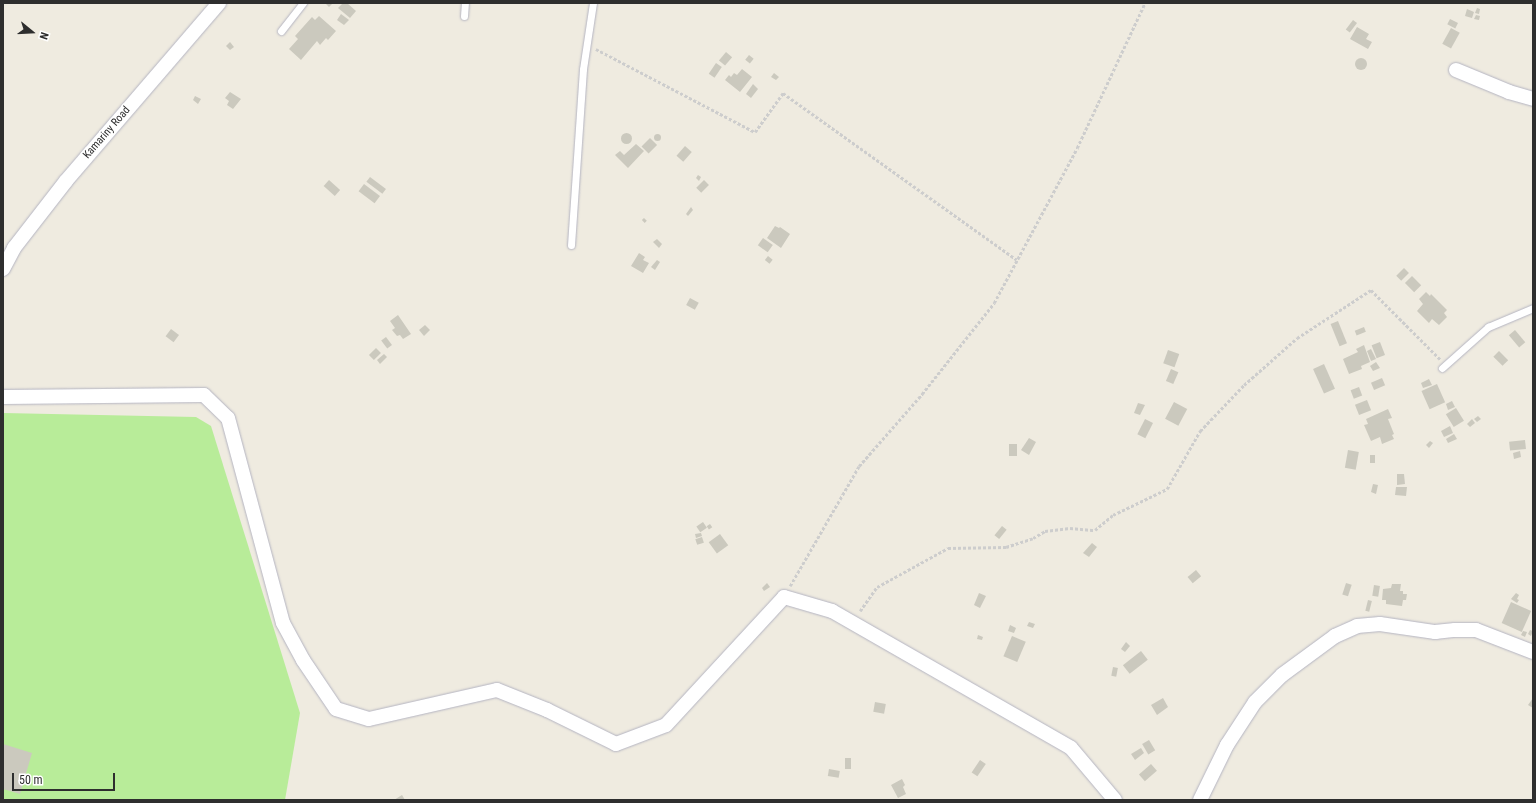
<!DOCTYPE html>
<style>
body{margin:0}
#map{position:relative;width:1536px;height:803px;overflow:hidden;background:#efebe0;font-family:"Roboto Condensed",sans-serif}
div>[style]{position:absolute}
.pitch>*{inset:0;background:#b8ec99}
.building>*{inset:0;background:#cbc9be;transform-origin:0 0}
.round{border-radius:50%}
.path>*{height:2.5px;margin-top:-1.25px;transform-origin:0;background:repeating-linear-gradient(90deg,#cdcdcd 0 3px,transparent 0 5px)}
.roads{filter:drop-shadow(0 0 1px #b4b4c1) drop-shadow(0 0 1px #b4b4c1)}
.lane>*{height:7px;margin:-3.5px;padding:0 3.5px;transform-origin:3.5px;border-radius:3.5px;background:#fff}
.street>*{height:14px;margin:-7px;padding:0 7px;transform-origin:7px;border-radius:7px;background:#fff}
span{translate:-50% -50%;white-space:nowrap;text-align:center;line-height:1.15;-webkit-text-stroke:3px #fff;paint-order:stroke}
.street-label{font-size:11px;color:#2e2e2e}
.frame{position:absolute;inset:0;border:4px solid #2e2e2e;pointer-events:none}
.north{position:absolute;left:12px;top:12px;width:40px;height:40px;-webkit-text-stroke:3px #fff;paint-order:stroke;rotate:108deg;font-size:11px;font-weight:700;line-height:16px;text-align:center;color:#2e2e2e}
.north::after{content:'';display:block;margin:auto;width:14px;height:18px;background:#2e2e2e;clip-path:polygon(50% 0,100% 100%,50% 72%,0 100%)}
.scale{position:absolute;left:12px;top:773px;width:103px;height:18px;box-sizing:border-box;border:2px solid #2e2e2e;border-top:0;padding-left:5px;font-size:12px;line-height:14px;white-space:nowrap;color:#2e2e2e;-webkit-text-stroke:3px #fff;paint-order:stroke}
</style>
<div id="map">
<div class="pitch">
<div style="clip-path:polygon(3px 413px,196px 417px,211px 426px,300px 713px,285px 800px,3px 800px)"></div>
</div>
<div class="building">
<div style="clip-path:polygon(325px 3px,333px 3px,329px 7px)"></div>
<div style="clip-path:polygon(343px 3px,347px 3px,356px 11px,350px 18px,338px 8px)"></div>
<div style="clip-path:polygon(1477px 8px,1480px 9px,1479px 14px,1475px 13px)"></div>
<div style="clip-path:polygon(1467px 9px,1474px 12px,1472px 18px,1465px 16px)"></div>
<div style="clip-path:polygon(341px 14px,349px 20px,344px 25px,337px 20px)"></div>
<div style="clip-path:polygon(1476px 15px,1480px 16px,1479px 20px,1474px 19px)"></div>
<div style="clip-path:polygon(319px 16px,336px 31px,328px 40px,326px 38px,320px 45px,317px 41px,301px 60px,289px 49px,298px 39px,295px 36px,312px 17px,315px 20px)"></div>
<div style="left:1450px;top:19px;width:9px;height:6px;rotate:27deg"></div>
<div style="left:1353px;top:20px;width:5px;height:12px;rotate:37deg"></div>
<div style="clip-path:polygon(1357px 27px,1369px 34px,1366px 39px,1372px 42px,1368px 49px,1350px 39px)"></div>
<div style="left:1451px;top:28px;width:10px;height:18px;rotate:29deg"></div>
<div style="clip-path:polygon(230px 42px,234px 47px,230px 50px,226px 46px)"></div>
<div style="left:726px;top:52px;width:8px;height:11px;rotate:40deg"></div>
<div style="left:749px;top:55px;width:6px;height:6px;rotate:39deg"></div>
<div class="round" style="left:1355px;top:58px;width:12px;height:12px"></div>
<div style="left:716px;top:63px;width:7px;height:13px;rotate:34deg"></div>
<div style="clip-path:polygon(742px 69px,752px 77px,740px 92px,725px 80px,729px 75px,731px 77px,734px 73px,737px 75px)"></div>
<div style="clip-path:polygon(774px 73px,779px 77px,776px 80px,771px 77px)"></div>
<div style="clip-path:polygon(753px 84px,758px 89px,751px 98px,746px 94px)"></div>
<div style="clip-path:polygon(230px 92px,241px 99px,233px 109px,227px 105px,229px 101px,225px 98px)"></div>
<div style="clip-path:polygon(195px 96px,201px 99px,198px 104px,193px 100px)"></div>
<div class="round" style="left:620.5px;top:132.5px;width:11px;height:11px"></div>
<div class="round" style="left:653.5px;top:133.5px;width:7px;height:7px"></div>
<div style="left:650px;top:138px;width:10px;height:12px;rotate:45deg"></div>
<div style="clip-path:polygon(636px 144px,644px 151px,628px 168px,615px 155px,620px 151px,624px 155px)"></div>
<div style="left:685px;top:146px;width:9px;height:13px;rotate:41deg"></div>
<div style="clip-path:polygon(698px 175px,701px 177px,699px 181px,696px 178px)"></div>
<div style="left:370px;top:177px;width:20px;height:6px;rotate:37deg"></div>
<div style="left:329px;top:180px;width:15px;height:8px;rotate:42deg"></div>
<div style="left:704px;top:180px;width:7px;height:11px;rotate:45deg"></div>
<div style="left:364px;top:184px;width:20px;height:9px;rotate:37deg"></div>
<div style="clip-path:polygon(691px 207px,693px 210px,688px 216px,686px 214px)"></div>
<div style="left:644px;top:218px;width:4px;height:3px;rotate:45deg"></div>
<div style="clip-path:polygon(775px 226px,779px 228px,780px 227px,790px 234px,781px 248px,767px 238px)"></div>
<div style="left:763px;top:238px;width:12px;height:9px;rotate:35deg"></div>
<div style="clip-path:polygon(657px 239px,662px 244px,659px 248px,653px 242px)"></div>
<div style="clip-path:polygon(639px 253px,645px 257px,643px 260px,649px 263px,643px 273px,631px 266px)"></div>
<div style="left:768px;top:256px;width:6px;height:5px;rotate:39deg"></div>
<div style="clip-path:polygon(657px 260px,660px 262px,655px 270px,651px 267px)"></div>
<div style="left:1404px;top:268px;width:7px;height:11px;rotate:45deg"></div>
<div style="left:1412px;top:276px;width:13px;height:10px;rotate:45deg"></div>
<div style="clip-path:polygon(1426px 292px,1430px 296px,1431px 294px,1447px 310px,1444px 313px,1447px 317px,1439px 325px,1432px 319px,1429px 323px,1417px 311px,1423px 304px,1419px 299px)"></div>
<div style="left:690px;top:298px;width:10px;height:8px;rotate:29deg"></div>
<div style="clip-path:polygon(398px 315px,411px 334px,403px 339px,400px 335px,397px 336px,392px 330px,395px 328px,390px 321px)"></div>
<div style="left:1338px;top:321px;width:24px;height:8px;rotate:68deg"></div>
<div style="clip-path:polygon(425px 325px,430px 330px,424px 336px,419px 330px)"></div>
<div style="left:1364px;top:327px;width:5px;height:10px;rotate:68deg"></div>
<div style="left:171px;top:329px;width:10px;height:9px;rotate:37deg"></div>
<div style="left:1515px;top:330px;width:16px;height:8px;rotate:50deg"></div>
<div style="left:386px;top:337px;width:10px;height:6px;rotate:53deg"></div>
<div style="left:1380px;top:342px;width:14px;height:9px;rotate:69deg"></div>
<div style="clip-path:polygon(1364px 345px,1370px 362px,1361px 366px,1362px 369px,1349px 374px,1343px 359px,1358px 352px,1356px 349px)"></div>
<div style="left:376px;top:348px;width:7px;height:10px;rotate:45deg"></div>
<div style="clip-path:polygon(1371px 349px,1376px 359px,1371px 361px,1367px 351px)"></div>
<div style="left:1168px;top:350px;width:12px;height:14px;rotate:20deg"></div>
<div style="left:1499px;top:351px;width:13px;height:8px;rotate:45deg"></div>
<div style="clip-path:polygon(384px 354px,387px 357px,380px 364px,377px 360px)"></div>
<div style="clip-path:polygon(1376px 362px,1380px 368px,1373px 371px,1370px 366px)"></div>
<div style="left:1324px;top:364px;width:27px;height:12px;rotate:66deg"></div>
<div style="left:1171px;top:369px;width:8px;height:13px;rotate:23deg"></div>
<div style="left:1382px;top:378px;width:8px;height:12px;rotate:67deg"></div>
<div style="clip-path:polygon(1429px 379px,1432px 385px,1423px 388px,1421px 383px)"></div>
<div style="left:1437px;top:384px;width:20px;height:17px;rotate:66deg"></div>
<div style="left:1359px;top:387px;width:9px;height:9px;rotate:69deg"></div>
<div style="left:1367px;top:400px;width:11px;height:13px;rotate:68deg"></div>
<div style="clip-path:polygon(1452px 401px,1455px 407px,1448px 410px,1446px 404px)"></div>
<div style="left:1174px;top:402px;width:15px;height:19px;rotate:28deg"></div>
<div style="clip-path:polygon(1138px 403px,1145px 405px,1140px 415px,1134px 413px)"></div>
<div style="left:1456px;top:408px;width:15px;height:12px;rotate:58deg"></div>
<div style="clip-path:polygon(1388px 409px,1392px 418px,1388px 419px,1394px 434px,1392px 435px,1394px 439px,1382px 444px,1380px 437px,1371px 441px,1364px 425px,1368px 424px,1366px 419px)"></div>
<div style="clip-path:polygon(1478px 416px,1481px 419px,1477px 422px,1474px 419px)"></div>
<div style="left:1145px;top:419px;width:9px;height:17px;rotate:27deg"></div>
<div style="clip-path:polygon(1472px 419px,1475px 423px,1470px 427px,1467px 424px)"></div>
<div style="clip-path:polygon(1450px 426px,1453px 433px,1444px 437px,1441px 431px)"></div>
<div style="clip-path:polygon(1454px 434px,1457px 439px,1448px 443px,1446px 439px)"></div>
<div style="clip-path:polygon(1029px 438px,1036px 442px,1029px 455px,1021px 450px)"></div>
<div style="left:1525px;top:440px;width:9px;height:16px;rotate:84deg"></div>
<div style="clip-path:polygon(1430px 441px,1433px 443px,1429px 448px,1426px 445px)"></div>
<div style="left:1009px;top:444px;width:8px;height:12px"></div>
<div style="left:1348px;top:450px;width:11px;height:18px;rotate:10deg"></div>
<div style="clip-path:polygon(1520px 451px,1521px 457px,1514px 459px,1513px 453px)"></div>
<div style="left:1370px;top:455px;width:5px;height:8px"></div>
<div style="clip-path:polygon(1397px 474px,1404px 474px,1405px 484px,1397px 485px)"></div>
<div style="clip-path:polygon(1373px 484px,1378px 485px,1376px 494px,1371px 492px)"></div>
<div style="clip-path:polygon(1396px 487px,1407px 487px,1406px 496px,1395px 495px)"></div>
<div style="left:703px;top:522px;width:7px;height:8px;rotate:56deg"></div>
<div style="left:710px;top:524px;width:4px;height:4px;rotate:56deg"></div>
<div style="left:1002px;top:526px;width:6px;height:12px;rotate:39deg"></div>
<div style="clip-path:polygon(701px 533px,702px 536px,696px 538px,695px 534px)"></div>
<div style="left:720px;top:534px;width:14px;height:14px;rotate:54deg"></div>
<div style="left:702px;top:537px;width:6px;height:7px;rotate:72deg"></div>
<div style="clip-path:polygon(1092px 543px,1097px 547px,1089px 557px,1083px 553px)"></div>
<div style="left:1196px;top:570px;width:8px;height:11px;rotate:50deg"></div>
<div style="clip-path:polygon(767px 583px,770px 587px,764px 591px,762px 588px)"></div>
<div style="left:1346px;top:583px;width:6px;height:12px;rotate:18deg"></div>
<div style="clip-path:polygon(1392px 584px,1401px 584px,1400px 591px,1403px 591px,1403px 594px,1407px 594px,1406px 600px,1403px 600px,1402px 606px,1386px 604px,1386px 600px,1382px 600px,1383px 589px,1391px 588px)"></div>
<div style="left:1374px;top:585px;width:6px;height:11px;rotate:9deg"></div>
<div style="clip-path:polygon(979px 593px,986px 596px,980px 608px,974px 605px)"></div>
<div style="clip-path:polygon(1516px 593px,1519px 595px,1517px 599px,1519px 600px,1517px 603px,1511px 599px)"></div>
<div style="left:1368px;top:600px;width:4px;height:11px;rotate:14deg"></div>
<div style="left:1511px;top:602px;width:22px;height:23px;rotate:24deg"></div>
<div style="clip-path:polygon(1029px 622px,1035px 624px,1033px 628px,1027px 626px)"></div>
<div style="clip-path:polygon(1010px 625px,1016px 628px,1014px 633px,1008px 631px)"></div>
<div style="clip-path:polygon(1530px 630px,1533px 631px,1531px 636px,1528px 634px)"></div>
<div style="clip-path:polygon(1523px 631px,1527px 632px,1525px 637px,1521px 635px)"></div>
<div style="clip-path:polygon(978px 635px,983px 637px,982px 640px,977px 639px)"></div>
<div style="left:1012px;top:636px;width:15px;height:22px;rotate:23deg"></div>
<div style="clip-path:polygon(1126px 642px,1130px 646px,1125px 652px,1121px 649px)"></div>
<div style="left:1141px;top:651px;width:11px;height:23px;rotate:52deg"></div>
<div style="left:1113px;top:667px;width:5px;height:9px;rotate:11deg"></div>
<div style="clip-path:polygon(1163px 698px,1168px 707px,1157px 715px,1151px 705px)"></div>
<div style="clip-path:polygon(1533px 698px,1533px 708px,1528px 705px)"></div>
<div style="left:875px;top:702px;width:11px;height:10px;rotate:10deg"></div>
<div style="left:1149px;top:740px;width:12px;height:8px;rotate:59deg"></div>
<div style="clip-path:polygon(3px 744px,32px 753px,20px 794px,3px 789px)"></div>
<div style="clip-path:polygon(1141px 748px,1144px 753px,1135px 760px,1131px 754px)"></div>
<div style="left:845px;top:758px;width:6px;height:11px"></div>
<div style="left:980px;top:760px;width:7px;height:15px;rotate:34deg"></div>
<div style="left:1151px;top:764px;width:9px;height:16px;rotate:49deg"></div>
<div style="left:829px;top:769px;width:11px;height:7px;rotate:10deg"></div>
<div style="clip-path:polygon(902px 779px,905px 785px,903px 787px,906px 794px,898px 798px,891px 785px)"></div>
<div style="clip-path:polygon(402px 795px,405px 800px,394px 800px)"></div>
</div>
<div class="path">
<div style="left:596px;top:49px;width:179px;rotate:27.6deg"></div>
<div style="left:755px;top:132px;width:48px;rotate:-54.3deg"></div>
<div style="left:783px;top:93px;width:287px;rotate:35.5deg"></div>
<div style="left:790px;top:586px;width:138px;rotate:-60.1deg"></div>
<div style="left:859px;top:466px;width:96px;rotate:-48.8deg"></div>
<div style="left:922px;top:394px;width:116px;rotate:-51.6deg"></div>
<div style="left:994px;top:303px;width:176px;rotate:-61.8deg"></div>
<div style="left:1077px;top:148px;width:160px;rotate:-64.9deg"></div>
<div style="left:860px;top:611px;width:29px;rotate:-55deg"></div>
<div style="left:877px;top:587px;width:81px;rotate:-28.8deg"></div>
<div style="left:948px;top:548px;width:58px;rotate:-1deg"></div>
<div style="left:1006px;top:547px;width:28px;rotate:-18deg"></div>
<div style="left:1033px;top:538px;width:14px;rotate:-30deg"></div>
<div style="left:1045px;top:531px;width:25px;rotate:-7deg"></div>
<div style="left:1070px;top:528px;width:25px;rotate:5deg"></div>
<div style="left:1095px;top:530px;width:23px;rotate:-40deg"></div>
<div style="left:1113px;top:515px;width:60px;rotate:-25.7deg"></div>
<div style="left:1167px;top:489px;width:67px;rotate:-60.4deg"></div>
<div style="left:1200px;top:431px;width:64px;rotate:-46.3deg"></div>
<div style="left:1244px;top:385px;width:71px;rotate:-41.6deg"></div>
<div style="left:1297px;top:338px;width:88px;rotate:-33deg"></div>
<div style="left:1371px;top:290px;width:98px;rotate:45deg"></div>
</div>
<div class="roads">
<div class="lane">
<div style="left:464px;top:16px;width:13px;rotate:-86deg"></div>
<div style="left:281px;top:31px;width:36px;rotate:-52deg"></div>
<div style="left:571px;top:245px;width:176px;rotate:-86.1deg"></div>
<div style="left:583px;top:69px;width:67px;rotate:-81.4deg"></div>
<div style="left:1442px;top:368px;width:62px;rotate:-41.7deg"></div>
<div style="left:1488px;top:327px;width:49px;rotate:-22.9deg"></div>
</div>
<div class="street">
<div style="left:1456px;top:70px;width:57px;rotate:22.5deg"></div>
<div style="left:1509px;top:92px;width:25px;rotate:16deg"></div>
<div style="left:3px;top:269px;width:24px;rotate:-62deg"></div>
<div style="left:14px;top:248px;width:85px;rotate:-52.2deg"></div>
<div style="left:66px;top:181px;width:235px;rotate:-49.3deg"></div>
<div style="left:3px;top:397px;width:201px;rotate:-0.6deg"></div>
<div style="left:204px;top:395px;width:33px;rotate:44deg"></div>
<div style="left:228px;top:418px;width:212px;rotate:75deg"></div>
<div style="left:283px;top:623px;width:42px;rotate:61.6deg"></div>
<div style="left:303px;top:660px;width:59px;rotate:56deg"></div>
<div style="left:336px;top:709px;width:34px;rotate:17deg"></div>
<div style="left:369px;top:719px;width:131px;rotate:-12.8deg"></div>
<div style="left:497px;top:690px;width:54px;rotate:21.8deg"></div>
<div style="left:547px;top:710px;width:77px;rotate:26.2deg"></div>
<div style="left:616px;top:744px;width:53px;rotate:-20.8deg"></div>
<div style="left:666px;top:725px;width:174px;rotate:-47.3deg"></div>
<div style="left:784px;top:597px;width:50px;rotate:16.3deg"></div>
<div style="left:832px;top:611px;width:275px;rotate:29.8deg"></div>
<div style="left:1071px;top:748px;width:68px;rotate:49.8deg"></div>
<div style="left:1200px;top:800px;width:61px;rotate:-63.9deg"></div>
<div style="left:1227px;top:745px;width:51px;rotate:-56.9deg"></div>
<div style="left:1255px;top:702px;width:38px;rotate:-45deg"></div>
<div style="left:1282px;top:675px;width:66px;rotate:-36.3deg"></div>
<div style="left:1335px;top:636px;width:24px;rotate:-24deg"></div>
<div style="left:1357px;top:626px;width:23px;rotate:-5deg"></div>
<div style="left:1380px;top:624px;width:56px;rotate:8.3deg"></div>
<div style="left:1435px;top:632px;width:20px;rotate:-6deg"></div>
<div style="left:1455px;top:630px;width:21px"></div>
<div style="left:1476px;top:630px;width:61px;rotate:21.1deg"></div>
</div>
</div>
<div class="street-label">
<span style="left:107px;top:133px;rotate:-49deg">Kamariny Road</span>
</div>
<div class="frame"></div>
<div class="north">N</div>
<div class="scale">50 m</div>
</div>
